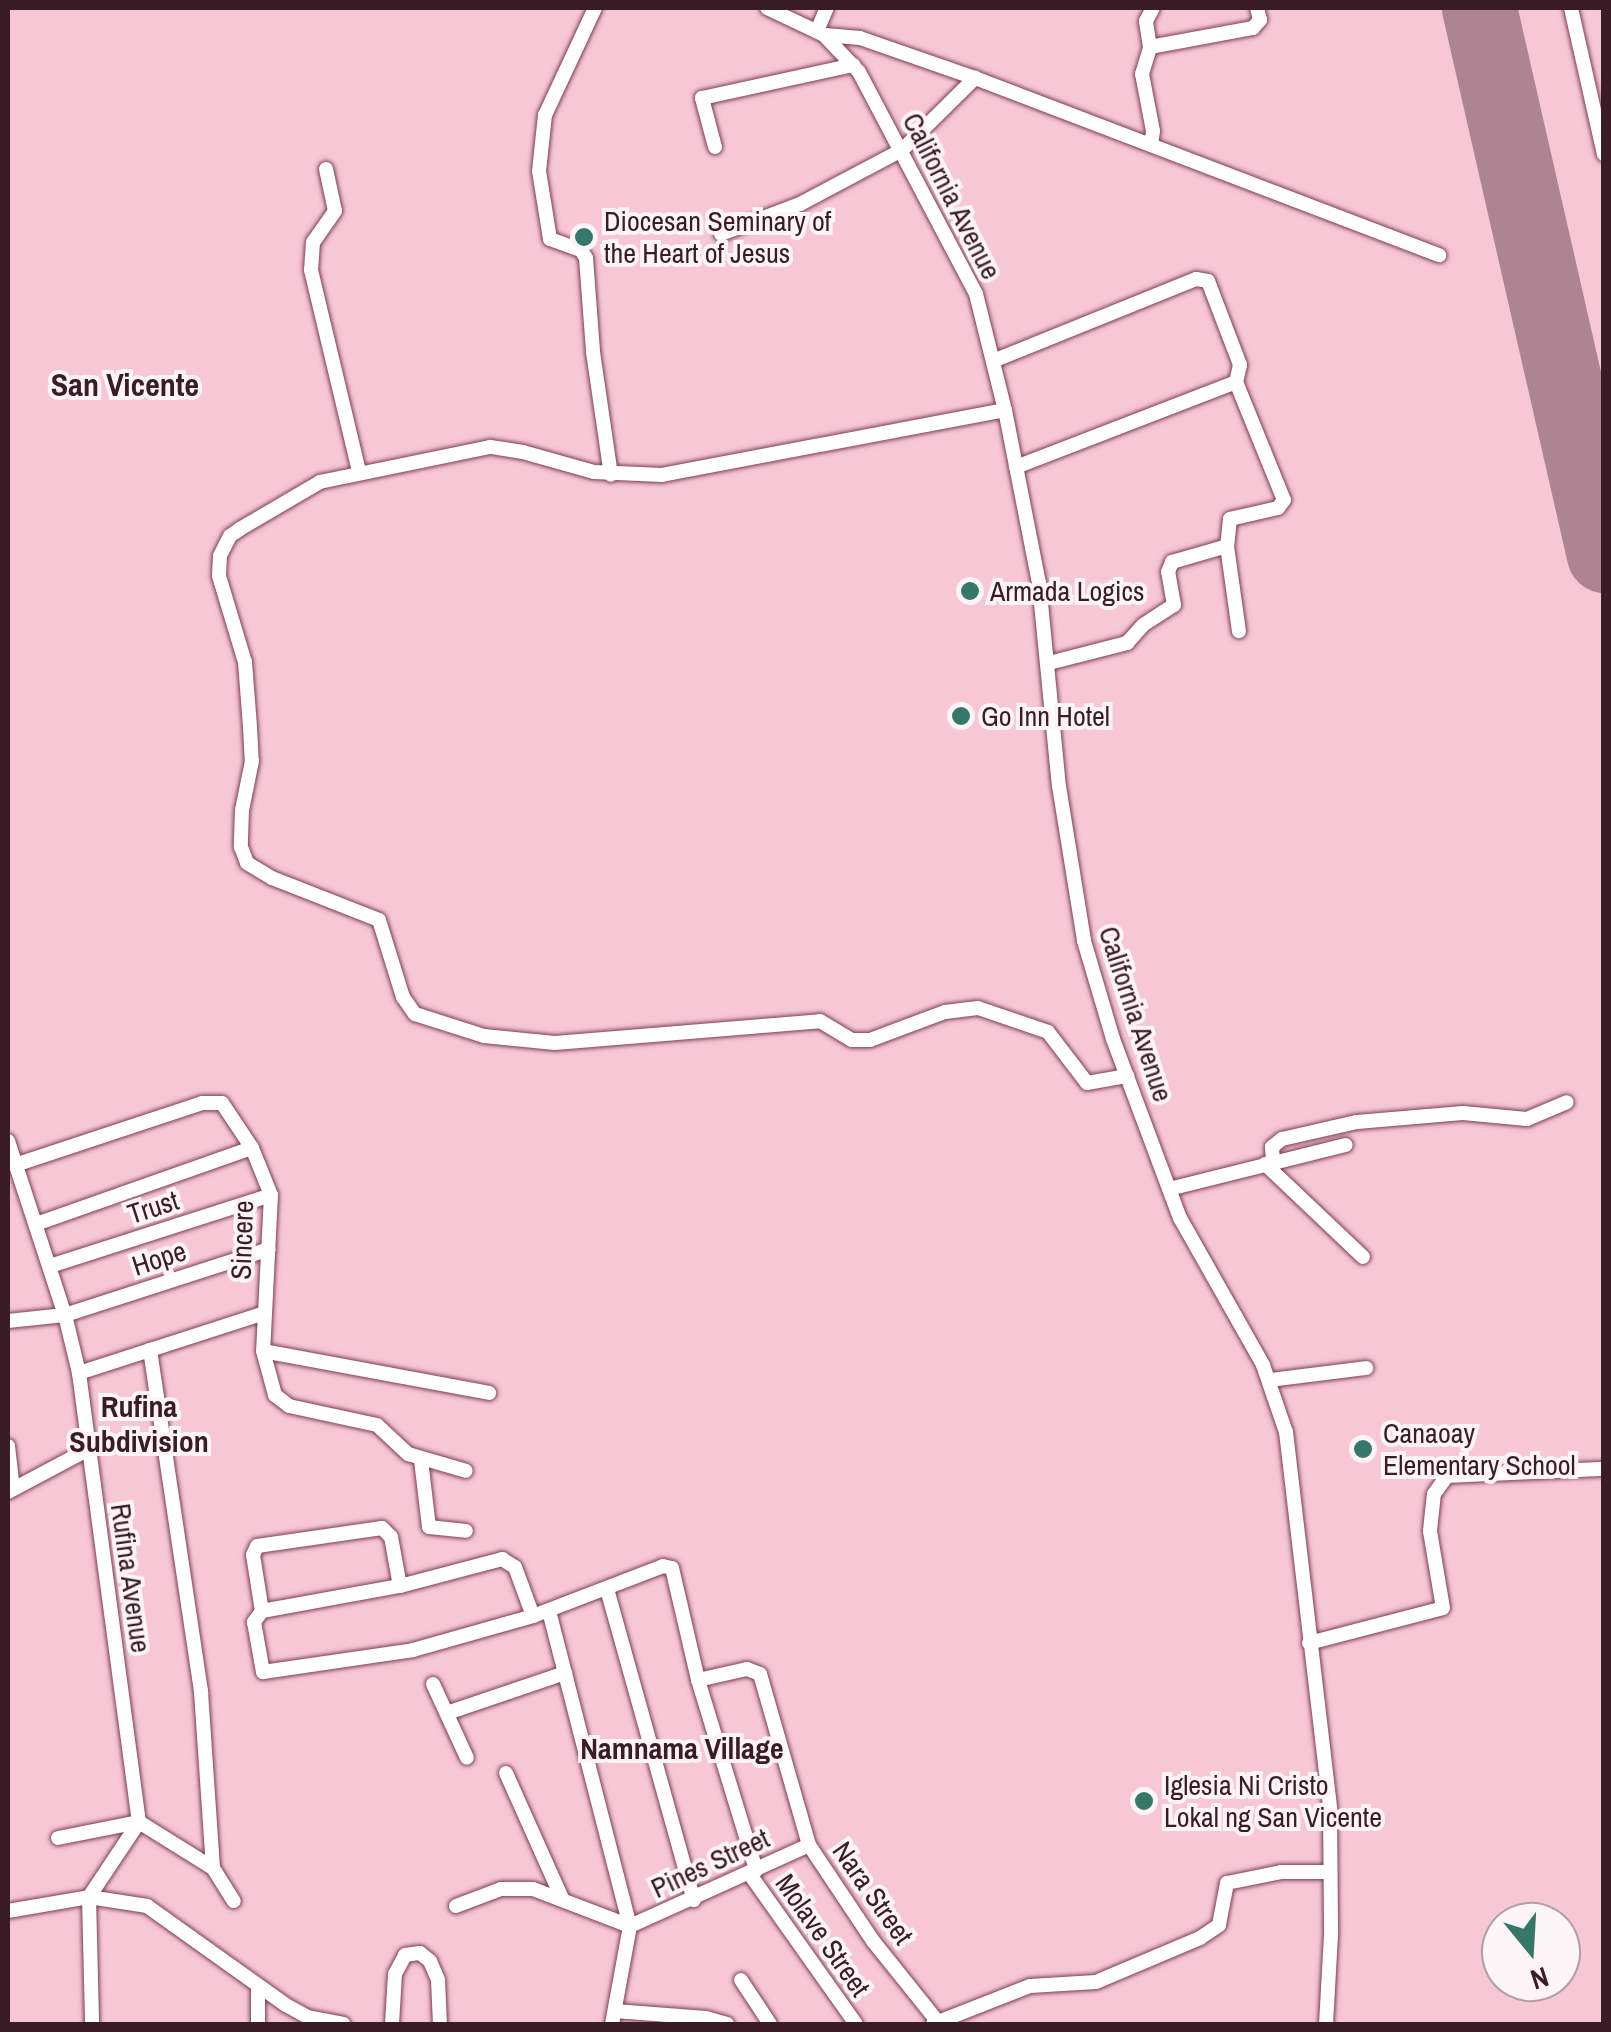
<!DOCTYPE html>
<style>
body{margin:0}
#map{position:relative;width:1611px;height:2032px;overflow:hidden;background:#f7c7d6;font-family:"Archivo Narrow",sans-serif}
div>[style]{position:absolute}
.runway>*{height:75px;margin:-37.5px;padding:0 37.5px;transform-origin:37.5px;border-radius:37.5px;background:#ae8492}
.roads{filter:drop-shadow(0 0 2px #7e3c56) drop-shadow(0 0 2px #7e3c56)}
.minor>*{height:14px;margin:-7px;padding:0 7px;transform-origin:7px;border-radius:7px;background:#fff}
.dots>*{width:28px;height:28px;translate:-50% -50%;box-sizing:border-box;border:5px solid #fdf4f7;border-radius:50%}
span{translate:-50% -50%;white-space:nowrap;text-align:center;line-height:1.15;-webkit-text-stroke:8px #fdf4f7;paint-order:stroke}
.street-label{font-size:28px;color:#391c26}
.poi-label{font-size:28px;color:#391c26}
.left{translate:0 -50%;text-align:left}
.neighbourhood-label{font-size:30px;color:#391c26;font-weight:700}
.quarter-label{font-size:32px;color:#391c26;font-weight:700}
.frame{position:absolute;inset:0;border:10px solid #391c26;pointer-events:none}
.north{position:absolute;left:1481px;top:1902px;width:100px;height:100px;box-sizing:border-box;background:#fdf4f7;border:2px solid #af9ea3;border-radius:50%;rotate:162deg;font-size:28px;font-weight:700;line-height:40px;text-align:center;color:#391c26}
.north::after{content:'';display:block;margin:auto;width:35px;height:45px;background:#357869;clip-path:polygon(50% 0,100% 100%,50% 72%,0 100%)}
</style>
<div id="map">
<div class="runway">
<div style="left:1479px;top:8px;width:561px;rotate:77.13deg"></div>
</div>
<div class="roads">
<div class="minor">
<div style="left:595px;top:8px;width:118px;rotate:115deg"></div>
<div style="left:545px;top:115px;width:56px;rotate:96.1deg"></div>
<div style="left:539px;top:171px;width:69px;rotate:80.8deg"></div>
<div style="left:550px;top:239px;width:33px;rotate:20deg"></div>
<div style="left:581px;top:250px;width:9px;rotate:58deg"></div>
<div style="left:586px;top:258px;width:94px;rotate:85.7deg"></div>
<div style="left:593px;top:352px;width:124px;rotate:81.7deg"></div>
<div style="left:767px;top:8px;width:63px;rotate:25.3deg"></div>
<div style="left:824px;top:35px;width:51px;rotate:46.6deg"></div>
<div style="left:859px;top:72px;width:251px;rotate:62.2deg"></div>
<div style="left:976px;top:294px;width:120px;rotate:76deg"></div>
<div style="left:1005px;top:410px;width:176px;rotate:78.9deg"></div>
<div style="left:1039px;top:583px;width:204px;rotate:84.4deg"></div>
<div style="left:1059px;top:786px;width:157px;rotate:80.8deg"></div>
<div style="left:1084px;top:941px;width:102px;rotate:73.5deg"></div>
<div style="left:1113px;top:1039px;width:191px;rotate:69.5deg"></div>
<div style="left:1180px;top:1218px;width:169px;rotate:60.5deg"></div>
<div style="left:1263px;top:1365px;width:71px;rotate:71.1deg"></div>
<div style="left:1286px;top:1432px;width:380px;rotate:83.3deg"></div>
<div style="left:1330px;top:1809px;width:126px;rotate:89.5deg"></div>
<div style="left:1331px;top:1935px;width:89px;rotate:93.2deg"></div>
<div style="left:1571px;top:8px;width:150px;rotate:77.3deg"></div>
<div style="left:817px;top:31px;width:25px;rotate:-67deg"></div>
<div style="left:825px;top:35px;width:35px;rotate:5deg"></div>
<div style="left:860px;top:38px;width:122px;rotate:19.2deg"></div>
<div style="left:975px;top:78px;width:497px;rotate:20.9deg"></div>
<div style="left:1150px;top:47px;width:105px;rotate:-10.5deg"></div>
<div style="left:1253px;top:28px;width:11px;rotate:-49deg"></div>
<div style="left:1260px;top:20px;width:12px;rotate:-104deg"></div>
<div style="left:1151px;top:145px;width:14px;rotate:-82deg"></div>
<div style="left:1153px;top:131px;width:58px;rotate:-100.9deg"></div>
<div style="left:1142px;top:74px;width:28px;rotate:-73deg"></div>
<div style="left:1150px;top:47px;width:26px;rotate:-99deg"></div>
<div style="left:1146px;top:21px;width:15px;rotate:-62deg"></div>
<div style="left:715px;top:147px;width:51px;rotate:-104.9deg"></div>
<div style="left:702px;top:98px;width:155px;rotate:-12.3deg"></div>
<div style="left:326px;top:169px;width:43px;rotate:77.9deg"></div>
<div style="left:335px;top:211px;width:38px;rotate:125deg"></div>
<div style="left:313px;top:242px;width:28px;rotate:94deg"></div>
<div style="left:311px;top:270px;width:207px;rotate:76.6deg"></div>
<div style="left:721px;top:234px;width:85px;rotate:-20.8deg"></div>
<div style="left:800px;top:204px;width:115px;rotate:-27.9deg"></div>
<div style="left:902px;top:150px;width:103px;rotate:-44.6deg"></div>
<div style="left:993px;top:361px;width:219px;rotate:-22deg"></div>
<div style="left:1196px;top:279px;width:12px;rotate:9deg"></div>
<div style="left:1208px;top:281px;width:90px;rotate:69.1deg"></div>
<div style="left:1240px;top:365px;width:17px;rotate:103deg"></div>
<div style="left:1236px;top:382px;width:127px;rotate:67.9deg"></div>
<div style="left:1284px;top:500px;width:10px;rotate:127deg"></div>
<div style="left:1278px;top:508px;width:49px;rotate:167.1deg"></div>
<div style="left:1230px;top:519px;width:27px;rotate:96deg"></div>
<div style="left:1005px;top:410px;width:349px;rotate:169.3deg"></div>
<div style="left:662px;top:475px;width:68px;rotate:-177.5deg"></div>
<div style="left:594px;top:472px;width:74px;rotate:-164.3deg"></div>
<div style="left:523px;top:452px;width:33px;rotate:-171deg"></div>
<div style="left:490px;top:447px;width:174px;rotate:168.4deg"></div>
<div style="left:320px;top:482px;width:93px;rotate:149.6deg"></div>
<div style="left:240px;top:529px;width:12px;rotate:145deg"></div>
<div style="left:230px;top:536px;width:22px;rotate:117deg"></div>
<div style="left:220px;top:556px;width:20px;rotate:93deg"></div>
<div style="left:219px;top:576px;width:90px;rotate:73.2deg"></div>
<div style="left:245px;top:662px;width:65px;rotate:85.6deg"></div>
<div style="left:250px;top:727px;width:34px;rotate:87deg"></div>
<div style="left:252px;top:761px;width:50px;rotate:101.5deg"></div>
<div style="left:242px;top:810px;width:37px;rotate:92deg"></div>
<div style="left:241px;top:847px;width:17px;rotate:69deg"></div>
<div style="left:247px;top:863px;width:29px;rotate:31deg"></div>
<div style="left:272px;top:878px;width:115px;rotate:21.4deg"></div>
<div style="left:379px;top:920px;width:81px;rotate:72.7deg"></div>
<div style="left:403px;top:997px;width:21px;rotate:55deg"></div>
<div style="left:415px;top:1014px;width:72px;rotate:17.7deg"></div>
<div style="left:484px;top:1036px;width:71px;rotate:5.6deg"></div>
<div style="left:555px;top:1043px;width:266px;rotate:-4.7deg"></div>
<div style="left:820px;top:1021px;width:37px;rotate:31deg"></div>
<div style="left:852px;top:1040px;width:18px"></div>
<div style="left:870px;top:1040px;width:80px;rotate:-20.5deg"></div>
<div style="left:945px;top:1012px;width:33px;rotate:-7deg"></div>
<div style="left:978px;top:1008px;width:74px;rotate:18.9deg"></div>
<div style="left:1048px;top:1032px;width:64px;rotate:52.6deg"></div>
<div style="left:1087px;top:1083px;width:41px;rotate:-9.9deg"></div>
<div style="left:1016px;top:467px;width:236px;rotate:-21.1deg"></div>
<div style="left:1049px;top:663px;width:81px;rotate:-14.4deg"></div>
<div style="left:1127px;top:643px;width:24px;rotate:-48deg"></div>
<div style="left:1143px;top:625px;width:37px;rotate:-33deg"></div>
<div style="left:1174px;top:605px;width:34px;rotate:-100deg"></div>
<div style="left:1168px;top:572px;width:11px;rotate:-68deg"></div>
<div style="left:1172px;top:562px;width:57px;rotate:-16.2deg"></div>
<div style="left:1227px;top:546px;width:86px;rotate:82deg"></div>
<div style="left:8px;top:1141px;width:183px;rotate:71.9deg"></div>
<div style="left:65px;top:1315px;width:60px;rotate:76.4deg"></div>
<div style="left:79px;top:1373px;width:453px;rotate:82.4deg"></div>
<div style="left:139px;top:1822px;width:90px;rotate:123.7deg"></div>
<div style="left:89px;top:1897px;width:127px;rotate:88.6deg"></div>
<div style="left:1273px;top:1162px;width:15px;rotate:-94deg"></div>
<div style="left:1272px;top:1147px;width:13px;rotate:-39deg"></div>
<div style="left:1282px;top:1139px;width:77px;rotate:-12.8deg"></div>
<div style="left:1357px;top:1122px;width:106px;rotate:-4.9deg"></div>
<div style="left:1463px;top:1113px;width:64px;rotate:5.4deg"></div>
<div style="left:1527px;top:1119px;width:43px;rotate:-23deg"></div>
<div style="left:1265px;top:1164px;width:135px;rotate:43.5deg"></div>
<div style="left:15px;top:1165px;width:197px;rotate:-18.3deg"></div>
<div style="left:202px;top:1103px;width:20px"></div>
<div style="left:222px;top:1103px;width:54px;rotate:56.3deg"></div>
<div style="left:252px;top:1148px;width:51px;rotate:68deg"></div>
<div style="left:271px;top:1195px;width:156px;rotate:92.9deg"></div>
<div style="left:263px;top:1351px;width:46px;rotate:74.7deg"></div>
<div style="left:275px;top:1395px;width:18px;rotate:38deg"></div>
<div style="left:289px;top:1406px;width:90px;rotate:12.2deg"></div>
<div style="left:377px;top:1425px;width:42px;rotate:43.1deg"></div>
<div style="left:408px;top:1454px;width:60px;rotate:16.3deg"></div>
<div style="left:1169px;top:1189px;width:182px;rotate:-14deg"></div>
<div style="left:36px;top:1224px;width:229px;rotate:-19.4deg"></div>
<div style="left:50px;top:1266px;width:232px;rotate:-17.8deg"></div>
<div style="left:8px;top:1321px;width:57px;rotate:-6deg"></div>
<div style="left:65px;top:1315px;width:214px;rotate:-17.9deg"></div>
<div style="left:150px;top:1350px;width:346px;rotate:81.5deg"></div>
<div style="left:201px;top:1692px;width:176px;rotate:86.1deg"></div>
<div style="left:263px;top:1351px;width:230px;rotate:10.5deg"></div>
<div style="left:79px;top:1373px;width:195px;rotate:-17.9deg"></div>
<div style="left:1270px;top:1380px;width:97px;rotate:-7.1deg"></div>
<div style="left:8px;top:1446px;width:43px;rotate:83.4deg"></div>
<div style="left:421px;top:1460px;width:67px;rotate:83.2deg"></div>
<div style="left:429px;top:1527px;width:37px;rotate:6deg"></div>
<div style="left:8px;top:1492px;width:92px;rotate:-28deg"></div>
<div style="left:400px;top:1586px;width:50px;rotate:-100.4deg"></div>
<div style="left:391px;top:1537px;width:13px;rotate:-135deg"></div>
<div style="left:382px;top:1528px;width:126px;rotate:171.8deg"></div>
<div style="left:257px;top:1546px;width:10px;rotate:114deg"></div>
<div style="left:253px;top:1555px;width:57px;rotate:80.9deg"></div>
<div style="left:262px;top:1611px;width:14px;rotate:126deg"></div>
<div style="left:254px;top:1622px;width:51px;rotate:79.8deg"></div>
<div style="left:263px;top:1672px;width:152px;rotate:-8.3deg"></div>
<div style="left:413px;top:1650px;width:125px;rotate:-15.8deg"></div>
<div style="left:533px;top:1616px;width:139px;rotate:-21deg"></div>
<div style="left:663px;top:1566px;width:9px;rotate:13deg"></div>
<div style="left:672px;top:1568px;width:115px;rotate:76.9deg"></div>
<div style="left:698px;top:1680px;width:199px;rotate:73deg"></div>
<div style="left:607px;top:1589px;width:323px;rotate:74.4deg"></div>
<div style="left:262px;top:1611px;width:140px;rotate:-10.3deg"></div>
<div style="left:400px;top:1586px;width:106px;rotate:-14.8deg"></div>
<div style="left:502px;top:1559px;width:15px;rotate:32deg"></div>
<div style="left:515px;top:1567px;width:52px;rotate:69.8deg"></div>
<div style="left:549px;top:1611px;width:325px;rotate:75.6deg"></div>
<div style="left:630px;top:1926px;width:100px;rotate:100.4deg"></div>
<div style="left:1309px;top:1643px;width:138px;rotate:-14.6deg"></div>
<div style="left:1443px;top:1608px;width:78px;rotate:-99.6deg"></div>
<div style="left:1430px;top:1531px;width:37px;rotate:-84deg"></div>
<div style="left:1434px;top:1494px;width:22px;rotate:-54deg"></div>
<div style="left:1447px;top:1476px;width:157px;rotate:-2.6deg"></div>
<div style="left:698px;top:1680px;width:50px;rotate:-12.7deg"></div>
<div style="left:747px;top:1669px;width:14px;rotate:21deg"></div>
<div style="left:760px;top:1674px;width:178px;rotate:74deg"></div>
<div style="left:809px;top:1845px;width:115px;rotate:56.3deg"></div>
<div style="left:873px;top:1941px;width:104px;rotate:51.3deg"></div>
<div style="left:433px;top:1684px;width:81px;rotate:65.3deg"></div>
<div style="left:447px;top:1713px;width:125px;rotate:-18.7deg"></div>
<div style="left:506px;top:1773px;width:137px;rotate:65.9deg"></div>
<div style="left:58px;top:1838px;width:83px;rotate:-11.2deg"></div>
<div style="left:139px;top:1822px;width:87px;rotate:31.9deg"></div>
<div style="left:213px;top:1868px;width:39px;rotate:58deg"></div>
<div style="left:749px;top:1873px;width:185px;rotate:54.7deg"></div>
<div style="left:456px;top:1906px;width:48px;rotate:-20.7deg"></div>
<div style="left:501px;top:1889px;width:32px"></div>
<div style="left:533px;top:1889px;width:104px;rotate:20.9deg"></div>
<div style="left:8px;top:1911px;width:82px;rotate:-9.8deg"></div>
<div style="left:89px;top:1897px;width:59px;rotate:8.8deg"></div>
<div style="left:147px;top:1906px;width:171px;rotate:35.5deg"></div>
<div style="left:286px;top:2005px;width:25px;rotate:29deg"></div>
<div style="left:308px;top:2017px;width:36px;rotate:11deg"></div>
<div style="left:630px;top:1926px;width:196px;rotate:-24.3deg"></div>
<div style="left:741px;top:1980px;width:53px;rotate:56.6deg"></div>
<div style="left:615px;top:2011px;width:91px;rotate:4.4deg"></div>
<div style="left:706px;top:2018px;width:22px;rotate:16deg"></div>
<div style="left:258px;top:2024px;width:38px;rotate:-90deg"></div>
<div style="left:392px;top:2024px;width:50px;rotate:-86.6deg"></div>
<div style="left:395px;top:1974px;width:21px;rotate:-62deg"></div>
<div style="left:405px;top:1955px;width:15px;rotate:-8deg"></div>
<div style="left:420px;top:1953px;width:13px;rotate:39deg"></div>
<div style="left:430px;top:1961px;width:21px;rotate:67deg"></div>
<div style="left:438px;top:1980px;width:44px;rotate:87.4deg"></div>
<div style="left:933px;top:2024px;width:104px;rotate:-21.4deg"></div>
<div style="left:1030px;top:1986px;width:66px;rotate:-3.5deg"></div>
<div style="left:1096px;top:1982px;width:113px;rotate:-22.9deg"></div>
<div style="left:1200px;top:1938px;width:23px;rotate:-34deg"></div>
<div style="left:1219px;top:1925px;width:43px;rotate:-79.2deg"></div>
<div style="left:1227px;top:1883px;width:55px;rotate:-11.5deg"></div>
<div style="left:1281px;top:1872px;width:49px"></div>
</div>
</div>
<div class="dots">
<div style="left:584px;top:237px;background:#357869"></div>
<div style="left:970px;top:591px;background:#357869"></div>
<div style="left:961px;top:716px;background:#357869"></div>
<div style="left:1363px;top:1449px;background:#357869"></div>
<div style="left:1144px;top:1801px;background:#357869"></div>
</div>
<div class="street-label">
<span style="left:952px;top:196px;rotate:63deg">California Avenue</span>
<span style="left:1136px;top:1014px;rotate:72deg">California Avenue</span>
<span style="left:153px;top:1207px;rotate:-18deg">Trust</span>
<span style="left:242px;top:1240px;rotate:-88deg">Sincere</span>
<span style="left:159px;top:1258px;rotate:-18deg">Hope</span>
<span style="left:131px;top:1578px;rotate:82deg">Rufina Avenue</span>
<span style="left:710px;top:1863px;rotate:-25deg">Pines Street</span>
<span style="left:873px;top:1893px;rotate:55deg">Nara Street</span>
<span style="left:823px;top:1935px;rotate:55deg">Molave Street</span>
</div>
<div class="poi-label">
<span class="left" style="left:604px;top:237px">Diocesan Seminary of<br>the Heart of Jesus</span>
<span class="left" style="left:990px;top:591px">Armada Logics</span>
<span class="left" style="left:981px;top:716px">Go Inn Hotel</span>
<span class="left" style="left:1383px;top:1449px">Canaoay<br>Elementary School</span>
<span class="left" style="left:1164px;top:1801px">Iglesia Ni Cristo<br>Lokal ng San Vicente</span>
</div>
<div class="neighbourhood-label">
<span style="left:139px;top:1423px">Rufina<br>Subdivision</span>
<span style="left:682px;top:1748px">Namnama Village</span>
</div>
<div class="quarter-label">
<span style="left:125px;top:385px">San Vicente</span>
</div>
<div class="frame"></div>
<div class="north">N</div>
</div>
